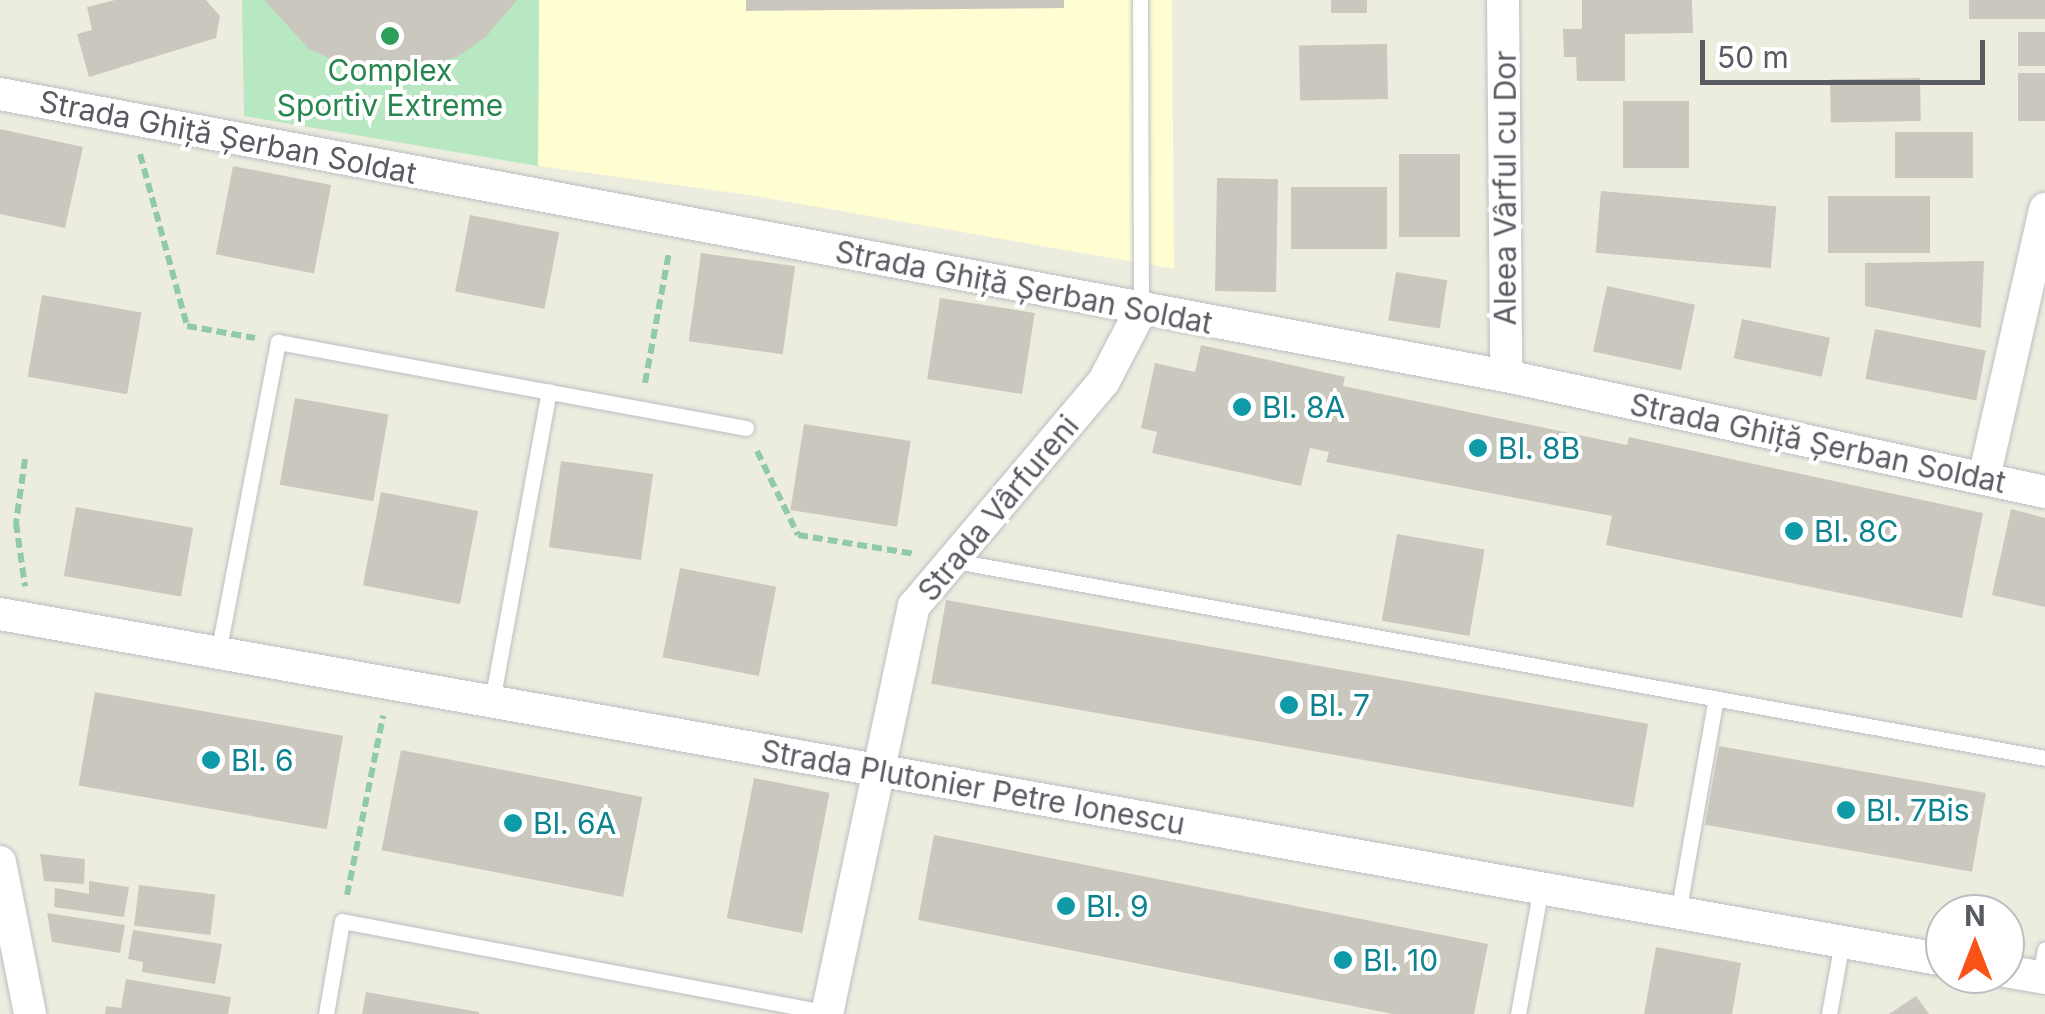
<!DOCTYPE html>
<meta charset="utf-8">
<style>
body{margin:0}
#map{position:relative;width:2045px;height:1014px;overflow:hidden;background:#ededdf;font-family:Inter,sans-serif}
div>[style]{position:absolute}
.commercial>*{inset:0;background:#fffdd2}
.green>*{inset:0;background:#b8e8c1}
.building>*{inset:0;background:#cac8be;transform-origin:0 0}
.path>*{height:6px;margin-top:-3px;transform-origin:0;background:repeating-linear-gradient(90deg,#91c9ab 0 10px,transparent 0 15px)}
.roads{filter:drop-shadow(0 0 2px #bcbec5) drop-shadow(0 0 2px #bcbec5)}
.service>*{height:15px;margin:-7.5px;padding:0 7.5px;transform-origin:7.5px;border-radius:7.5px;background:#fff}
.minor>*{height:32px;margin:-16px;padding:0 16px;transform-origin:16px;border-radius:16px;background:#fff}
.dots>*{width:28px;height:28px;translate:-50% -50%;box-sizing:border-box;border:5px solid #fff;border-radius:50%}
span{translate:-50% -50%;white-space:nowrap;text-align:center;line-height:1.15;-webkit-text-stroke:8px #fff;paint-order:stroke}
.leisure-label{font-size:30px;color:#27864d}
.street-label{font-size:30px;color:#585b62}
.culture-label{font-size:30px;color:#0d838f}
.left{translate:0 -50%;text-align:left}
.north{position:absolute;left:1925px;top:894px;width:100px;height:100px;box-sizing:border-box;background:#fff;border:2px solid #bcbdc0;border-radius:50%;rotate:0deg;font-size:28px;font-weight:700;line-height:40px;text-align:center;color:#585b62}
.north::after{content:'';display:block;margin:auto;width:35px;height:45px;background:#fa5318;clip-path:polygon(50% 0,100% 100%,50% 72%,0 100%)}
.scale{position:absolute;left:1700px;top:40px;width:285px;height:45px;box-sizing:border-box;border:5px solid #585b62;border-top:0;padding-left:12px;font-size:30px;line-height:35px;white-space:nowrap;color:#585b62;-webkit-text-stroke:8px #fff;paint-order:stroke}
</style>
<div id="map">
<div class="commercial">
<div style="clip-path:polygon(539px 0,1172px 0,1174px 269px,749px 195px,538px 166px)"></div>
</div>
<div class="green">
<div style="clip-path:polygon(242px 0,539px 0,538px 166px,244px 116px)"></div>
</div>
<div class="building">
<div style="clip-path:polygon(115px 0,206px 0,220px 16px,216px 38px,89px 77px,77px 34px,92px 30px,87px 7px)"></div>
<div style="clip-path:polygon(264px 0,517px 0,486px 37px,457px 57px,390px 73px,347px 66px,309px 49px)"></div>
<div style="clip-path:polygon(746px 0,1064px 0,1064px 8px,746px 11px)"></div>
<div style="left:1331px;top:0;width:36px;height:13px"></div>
<div style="clip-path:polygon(1582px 0,1692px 0,1693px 33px,1625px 34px,1625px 81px,1577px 81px,1576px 57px,1564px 57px,1563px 29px,1582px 29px)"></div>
<div style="left:1969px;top:0;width:76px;height:19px"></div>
<div style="left:2045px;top:32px;width:34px;height:27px;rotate:90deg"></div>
<div style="left:1387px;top:44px;width:55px;height:88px;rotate:89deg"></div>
<div style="left:2018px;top:73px;width:27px;height:48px"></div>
<div style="left:1920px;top:78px;width:43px;height:90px;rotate:89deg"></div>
<div style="left:1689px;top:101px;width:67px;height:66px;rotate:90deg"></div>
<div style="clip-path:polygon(0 129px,83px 147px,65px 228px,0 214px)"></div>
<div style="left:1895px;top:132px;width:78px;height:46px"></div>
<div style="left:1399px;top:154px;width:61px;height:83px"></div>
<div style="left:233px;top:166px;width:100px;height:90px;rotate:11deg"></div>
<div style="left:1217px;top:178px;width:61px;height:113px;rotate:1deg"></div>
<div style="left:1291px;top:187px;width:96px;height:62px"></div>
<div style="left:1601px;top:191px;width:176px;height:62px;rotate:5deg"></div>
<div style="left:1930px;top:196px;width:57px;height:102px;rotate:90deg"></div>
<div style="left:470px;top:215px;width:91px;height:78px;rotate:11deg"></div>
<div style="left:701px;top:253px;width:95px;height:89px;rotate:8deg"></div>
<div style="clip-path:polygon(1984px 261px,1981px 328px,1865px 306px,1865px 263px)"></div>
<div style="left:1396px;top:272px;width:52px;height:49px;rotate:9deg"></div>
<div style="left:1607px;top:286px;width:90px;height:67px;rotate:12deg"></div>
<div style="left:42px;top:295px;width:101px;height:83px;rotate:10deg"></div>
<div style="left:940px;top:298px;width:96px;height:82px;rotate:9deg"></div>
<div style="left:1742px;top:319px;width:90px;height:40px;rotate:12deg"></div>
<div style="left:1875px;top:329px;width:113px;height:51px;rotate:11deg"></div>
<div style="clip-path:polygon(1201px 345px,1345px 377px,1343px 386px,1627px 445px,1629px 437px,1983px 513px,1962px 618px,1606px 545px,1612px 516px,1326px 462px,1329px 452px,1310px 448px,1301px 486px,1152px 453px,1157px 432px,1141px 428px,1155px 363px,1195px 372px)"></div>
<div style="left:295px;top:398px;width:95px;height:88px;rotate:10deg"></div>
<div style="left:804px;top:424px;width:108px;height:87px;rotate:9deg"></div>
<div style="left:561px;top:461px;width:93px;height:87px;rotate:8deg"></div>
<div style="left:381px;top:492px;width:99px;height:95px;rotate:11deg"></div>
<div style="left:76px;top:507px;width:119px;height:70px;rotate:10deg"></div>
<div style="clip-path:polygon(2011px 509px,2045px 518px,2045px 607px,1992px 595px)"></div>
<div style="left:1397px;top:534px;width:89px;height:88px;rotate:10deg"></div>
<div style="left:680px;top:568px;width:98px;height:91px;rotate:11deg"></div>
<div style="left:946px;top:600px;width:713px;height:85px;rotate:10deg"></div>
<div style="left:95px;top:692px;width:252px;height:95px;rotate:10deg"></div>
<div style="left:1719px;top:746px;width:271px;height:80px;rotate:10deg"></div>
<div style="left:401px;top:750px;width:246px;height:102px;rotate:11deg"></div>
<div style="left:754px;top:778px;width:77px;height:143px;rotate:11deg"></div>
<div style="clip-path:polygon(934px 835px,1488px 944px,1474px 1014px,1393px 1014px,918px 920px)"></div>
<div style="clip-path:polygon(40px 854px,85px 859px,84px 884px,44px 881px)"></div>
<div style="clip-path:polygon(89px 881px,129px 887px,124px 917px,54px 907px,55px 888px,89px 894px)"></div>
<div style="left:139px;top:885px;width:77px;height:41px;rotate:7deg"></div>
<div style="clip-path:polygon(47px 913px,125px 925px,120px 953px,52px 942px)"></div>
<div style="clip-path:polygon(133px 930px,222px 944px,215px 984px,142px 972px,143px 962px,128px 959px)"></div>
<div style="clip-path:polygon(1656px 947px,1741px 963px,1732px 1014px,1644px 1014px)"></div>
<div style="clip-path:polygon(126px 979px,231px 997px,228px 1014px,105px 1014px,106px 1006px,121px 1008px)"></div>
<div style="clip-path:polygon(366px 992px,479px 1012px,479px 1014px,362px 1014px)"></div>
<div style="clip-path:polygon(1916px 996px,1929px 1014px,1889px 1014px)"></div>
</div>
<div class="path">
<div style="left:140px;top:154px;width:178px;rotate:74.7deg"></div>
<div style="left:187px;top:326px;width:69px;rotate:10deg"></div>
<div style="left:645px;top:383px;width:133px;rotate:-79.6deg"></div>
<div style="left:757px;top:451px;width:93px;rotate:64deg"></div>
<div style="left:798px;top:535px;width:119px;rotate:9.2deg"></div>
<div style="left:25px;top:459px;width:65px;rotate:98deg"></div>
<div style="left:16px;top:523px;width:64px;rotate:81.9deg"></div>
<div style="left:347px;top:895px;width:183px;rotate:-78.6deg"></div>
</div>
<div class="roads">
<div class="service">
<div style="left:1140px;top:0;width:310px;rotate:89.8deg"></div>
<div style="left:955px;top:561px;width:1108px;rotate:10.24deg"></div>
<div style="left:218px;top:653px;width:317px;rotate:-79.1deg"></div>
<div style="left:278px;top:342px;width:476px;rotate:10.4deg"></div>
<div style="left:492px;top:701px;width:315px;rotate:-79.6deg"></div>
<div style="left:1678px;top:913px;width:218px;rotate:-80deg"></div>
<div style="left:2040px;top:977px;width:28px;rotate:-80deg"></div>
<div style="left:326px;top:1014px;width:94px;rotate:-80.2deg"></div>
<div style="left:342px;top:921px;width:497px;rotate:10.7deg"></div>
<div style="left:1518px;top:1014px;width:128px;rotate:-79.7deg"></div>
<div style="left:1829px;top:1014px;width:73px;rotate:-79.8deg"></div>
</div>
<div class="minor">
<div style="left:1503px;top:0;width:376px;rotate:89.5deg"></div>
<div style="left:0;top:94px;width:1532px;rotate:10.61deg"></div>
<div style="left:1506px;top:376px;width:551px;rotate:12.15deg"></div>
<div style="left:1984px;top:478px;width:276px;rotate:-77.2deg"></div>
<div style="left:0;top:614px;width:1976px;rotate:10.09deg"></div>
<div style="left:0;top:862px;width:155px;rotate:78.8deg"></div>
<div style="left:2005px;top:971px;width:41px;rotate:9.9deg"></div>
<div style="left:827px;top:1014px;width:417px;rotate:-78deg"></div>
<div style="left:914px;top:606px;width:294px;rotate:-49.8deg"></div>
<div style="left:1104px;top:381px;width:80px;rotate:-62.5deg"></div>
</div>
</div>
<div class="dots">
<div style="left:390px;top:36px;background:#2e9e5b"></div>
<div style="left:1242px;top:407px;background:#0f9aa8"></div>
<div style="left:1478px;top:448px;background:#0f9aa8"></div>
<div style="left:1794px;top:531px;background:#0f9aa8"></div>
<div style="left:1289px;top:705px;background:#0f9aa8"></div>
<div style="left:211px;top:760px;background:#0f9aa8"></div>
<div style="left:1846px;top:810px;background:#0f9aa8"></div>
<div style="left:513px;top:823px;background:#0f9aa8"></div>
<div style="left:1066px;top:906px;background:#0f9aa8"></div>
<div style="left:1343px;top:960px;background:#0f9aa8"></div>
</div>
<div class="leisure-label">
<span style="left:390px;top:87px">Complex<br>Sportiv Extreme</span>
</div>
<div class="street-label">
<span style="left:228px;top:137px;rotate:11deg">Strada Ghiță Șerban Soldat</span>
<span style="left:1505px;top:188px;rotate:-90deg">Aleea Vârful cu Dor</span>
<span style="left:1024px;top:287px;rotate:11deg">Strada Ghiță Șerban Soldat</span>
<span style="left:1818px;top:443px;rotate:12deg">Strada Ghiță Șerban Soldat</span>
<span style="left:998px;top:508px;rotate:-50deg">Strada Vârfureni</span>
<span style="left:973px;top:787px;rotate:10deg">Strada Plutonier Petre Ionescu</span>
</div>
<div class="culture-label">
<span class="left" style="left:1262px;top:407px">Bl. 8A</span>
<span class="left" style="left:1498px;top:448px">Bl. 8B</span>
<span class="left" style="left:1814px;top:531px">Bl. 8C</span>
<span class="left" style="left:1309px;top:705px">Bl. 7</span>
<span class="left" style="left:231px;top:760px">Bl. 6</span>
<span class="left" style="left:1866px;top:810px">Bl. 7Bis</span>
<span class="left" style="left:533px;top:823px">Bl. 6A</span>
<span class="left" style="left:1086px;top:906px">Bl. 9</span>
<span class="left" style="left:1363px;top:960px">Bl. 10</span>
</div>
<div class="north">N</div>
<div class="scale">50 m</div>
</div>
